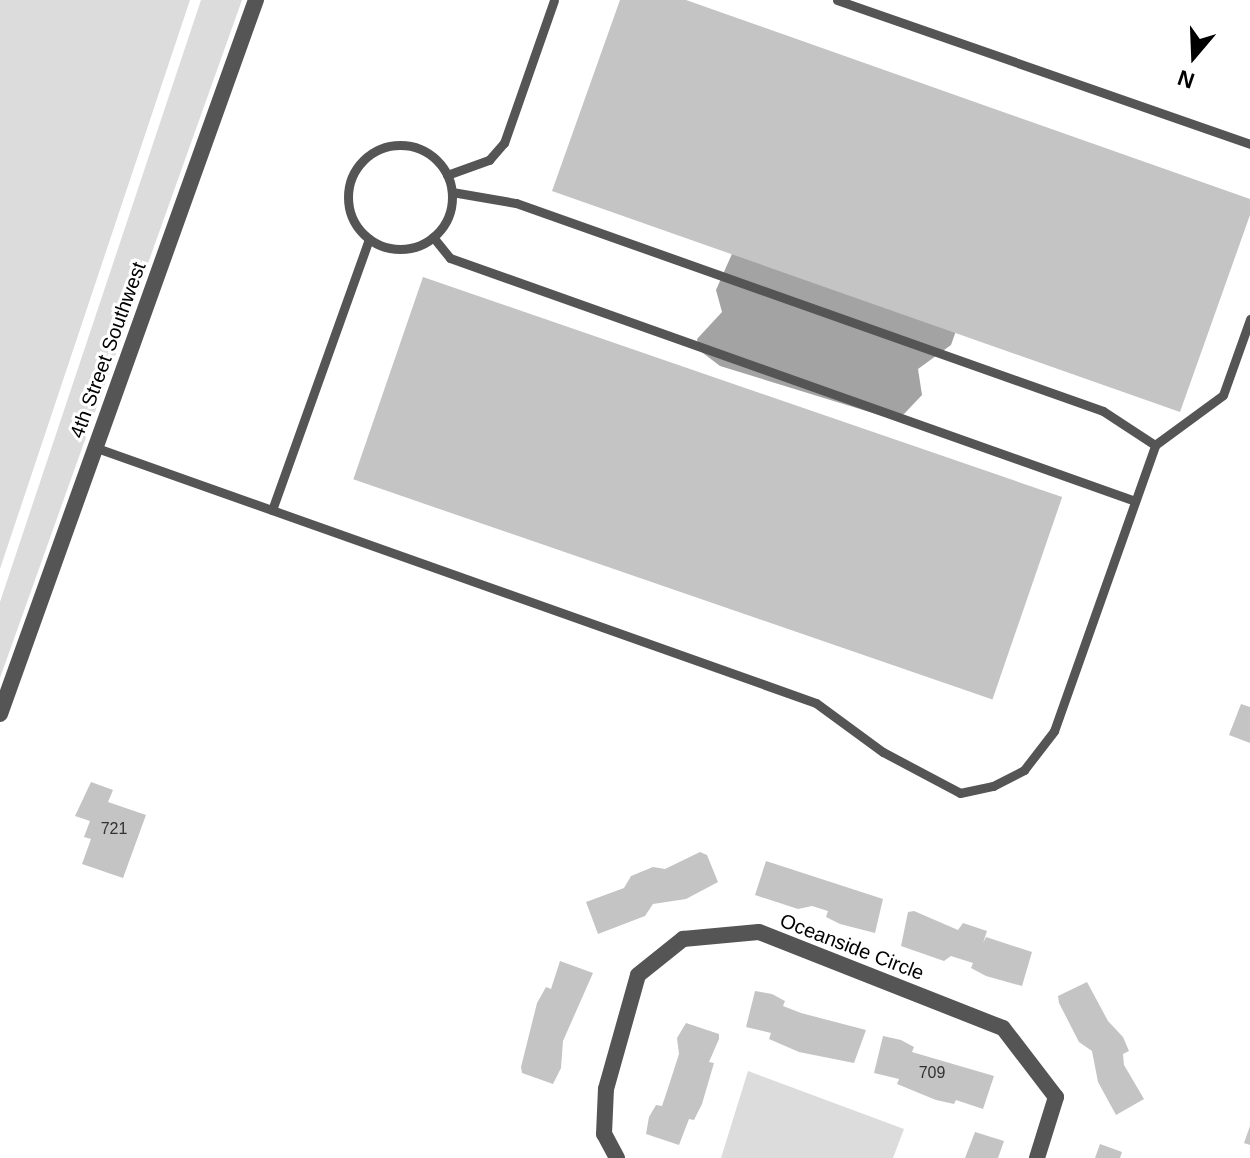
<!DOCTYPE html>
<style>
body{margin:0}
#map{position:relative;width:1250px;height:1158px;overflow:hidden;background:#fff;font-family:Helvetica,sans-serif}
div>[style]{position:absolute}
.green>*{inset:0;background:#dcdcdc}
.water>*{inset:0;background:#a3a3a3}
.building>*{inset:0;background:#c4c4c4;transform-origin:0 0}
.service>*{height:9px;margin:-4.5px;padding:0 4.5px;transform-origin:4.5px;border-radius:4.5px;background:#555}
.service>.ring{margin:-4.5px;padding:0;box-sizing:content-box;background:none;border:9px solid #555;border-radius:50%}
.minor>*{height:16px;margin:-8px;padding:0 8px;transform-origin:8px;border-radius:8px;background:#555}
span{translate:-50% -50%;white-space:nowrap;text-align:center;line-height:1.15;-webkit-text-stroke:6px #fff;paint-order:stroke}
.number-label{font-size:16px;color:#313131}
.number-label span{-webkit-text-stroke-width:0}
.street-label{font-size:20px;color:#000}
.north{position:absolute;left:1154px;top:16px;width:80px;height:80px;-webkit-text-stroke:6px #fff;paint-order:stroke;rotate:199deg;font-size:22px;font-weight:700;line-height:32px;text-align:center;color:#000}
.north::after{content:'';display:block;margin:auto;width:28px;height:36px;background:#000;clip-path:polygon(50% 0,100% 100%,50% 72%,0 100%)}
</style>
<div id="map">
<div class="green">
<div style="clip-path:polygon(0 0,190px 0,0 569px)"></div>
<div style="clip-path:polygon(201px 0,242px 0,0 678px,0 602px)"></div>
<div style="clip-path:polygon(748px 1071px,904px 1129px,893px 1158px,721px 1158px)"></div>
</div>
<div class="water">
<div style="clip-path:polygon(778px 150px,963px 311px,951px 345px,918px 369px,922px 395px,904px 414px,889px 418px,720px 366px,699px 350px,697px 339px,722px 312px,716px 290px)"></div>
</div>
<div class="building">
<div style="clip-path:polygon(620px 0,686px 0,1250px 199px,1250px 215px,1180px 412px,552px 191px)"></div>
<div style="left:423px;top:277px;width:676px;height:214px;rotate:19deg"></div>
<div style="clip-path:polygon(1241px 704px,1250px 707px,1250px 743px,1229px 735px)"></div>
<div style="clip-path:polygon(91px 782px,113px 790px,108px 802px,146px 815px,123px 878px,82px 864px,91px 839px,84px 837px,90px 821px,75px 816px)"></div>
<div style="clip-path:polygon(700px 852px,707px 855px,718px 882px,686px 899px,653px 904px,645px 916px,598px 934px,586px 902px,624px 888px,631px 876px,653px 867px,665px 869px)"></div>
<div style="clip-path:polygon(766px 861px,883px 899px,875px 933px,840px 924px,826px 917px,828px 911px,812px 906px,798px 909px,755px 895px)"></div>
<div style="clip-path:polygon(914px 911px,958px 930px,963px 923px,987px 931px,983px 943px,986px 937px,1032px 952px,1022px 986px,986px 976px,971px 968px,973px 963px,951px 956px,944px 961px,901px 946px,908px 912px)"></div>
<div style="clip-path:polygon(560px 961px,593px 973px,563px 1041px,561px 1068px,553px 1084px,522px 1073px,521px 1067px,537px 1003px,546px 987px,551px 989px)"></div>
<div style="clip-path:polygon(1087px 982px,1108px 1021px,1123px 1037px,1129px 1051px,1123px 1054px,1124px 1065px,1144px 1099px,1116px 1115px,1098px 1082px,1092px 1051px,1079px 1042px,1059px 1003px,1058px 996px)"></div>
<div style="clip-path:polygon(755px 991px,772px 994px,785px 1001px,783px 1006px,801px 1013px,866px 1030px,854px 1063px,799px 1052px,769px 1039px,771px 1033px,746px 1027px)"></div>
<div style="clip-path:polygon(686px 1023px,719px 1034px,719px 1039px,709px 1062px,714px 1063px,702px 1104px,694px 1120px,689px 1119px,679px 1145px,646px 1134px,649px 1117px,656px 1105px,662px 1106px,668px 1088px,679px 1054px,677px 1038px)"></div>
<div style="clip-path:polygon(883px 1036px,901px 1040px,914px 1047px,912px 1052px,994px 1076px,983px 1109px,956px 1100px,954px 1104px,936px 1100px,897px 1084px,899px 1079px,874px 1073px)"></div>
<div style="clip-path:polygon(1250px 1126px,1250px 1145px,1244px 1143px)"></div>
<div style="clip-path:polygon(975px 1132px,1004px 1141px,998px 1158px,965px 1158px)"></div>
<div style="clip-path:polygon(1100px 1144px,1122px 1152px,1120px 1158px,1095px 1158px)"></div>
</div>
<div class="service">
<div style="left:837px;top:0;width:437px;rotate:19.2deg"></div>
<div class="ring" style="left:348px;top:145px;width:95px;height:95px"></div>
<div style="left:447px;top:175px;width:45px;rotate:-19.7deg"></div>
<div style="left:489px;top:160px;width:23px;rotate:-49deg"></div>
<div style="left:504px;top:143px;width:151px;rotate:-70.7deg"></div>
<div style="left:452px;top:192px;width:65px;rotate:9.8deg"></div>
<div style="left:516px;top:203px;width:623px;rotate:19.51deg"></div>
<div style="left:1103px;top:411px;width:62px;rotate:33.2deg"></div>
<div style="left:433px;top:237px;width:27px;rotate:51deg"></div>
<div style="left:450px;top:258px;width:727px;rotate:19.53deg"></div>
<div style="left:94px;top:447px;width:766px;rotate:19.52deg"></div>
<div style="left:816px;top:703px;width:83px;rotate:36.2deg"></div>
<div style="left:883px;top:752px;width:87px;rotate:28deg"></div>
<div style="left:960px;top:793px;width:34px;rotate:-12deg"></div>
<div style="left:993px;top:786px;width:35px;rotate:-27deg"></div>
<div style="left:1024px;top:770px;width:49px;rotate:-52.4deg"></div>
<div style="left:1054px;top:731px;width:303px;rotate:-70.5deg"></div>
<div style="left:1155px;top:445px;width:84px;rotate:-36.3deg"></div>
<div style="left:1223px;top:395px;width:81px;rotate:-70.4deg"></div>
<div style="left:272px;top:510px;width:288px;rotate:-70.3deg"></div>
</div>
<div class="minor">
<div style="left:0;top:714px;width:759px;rotate:-70.28deg"></div>
<div style="left:617px;top:1158px;width:27px;rotate:-118deg"></div>
<div style="left:604px;top:1134px;width:45px;rotate:-87.5deg"></div>
<div style="left:606px;top:1089px;width:118px;rotate:-74.3deg"></div>
<div style="left:638px;top:975px;width:58px;rotate:-38.7deg"></div>
<div style="left:683px;top:939px;width:76px;rotate:-5.3deg"></div>
<div style="left:759px;top:932px;width:262px;rotate:21.5deg"></div>
<div style="left:1003px;top:1028px;width:87px;rotate:52.5deg"></div>
<div style="left:1056px;top:1097px;width:64px;rotate:107.3deg"></div>
</div>
<div class="number-label">
<span style="left:114px;top:829px">721</span>
<span style="left:932px;top:1073px">709</span>
</div>
<div class="street-label">
<span style="left:108px;top:350px;rotate:-70deg">4th Street Southwest</span>
<span style="left:852px;top:947px;rotate:21deg">Oceanside Circle</span>
</div>
<div class="north">N</div>
</div>
